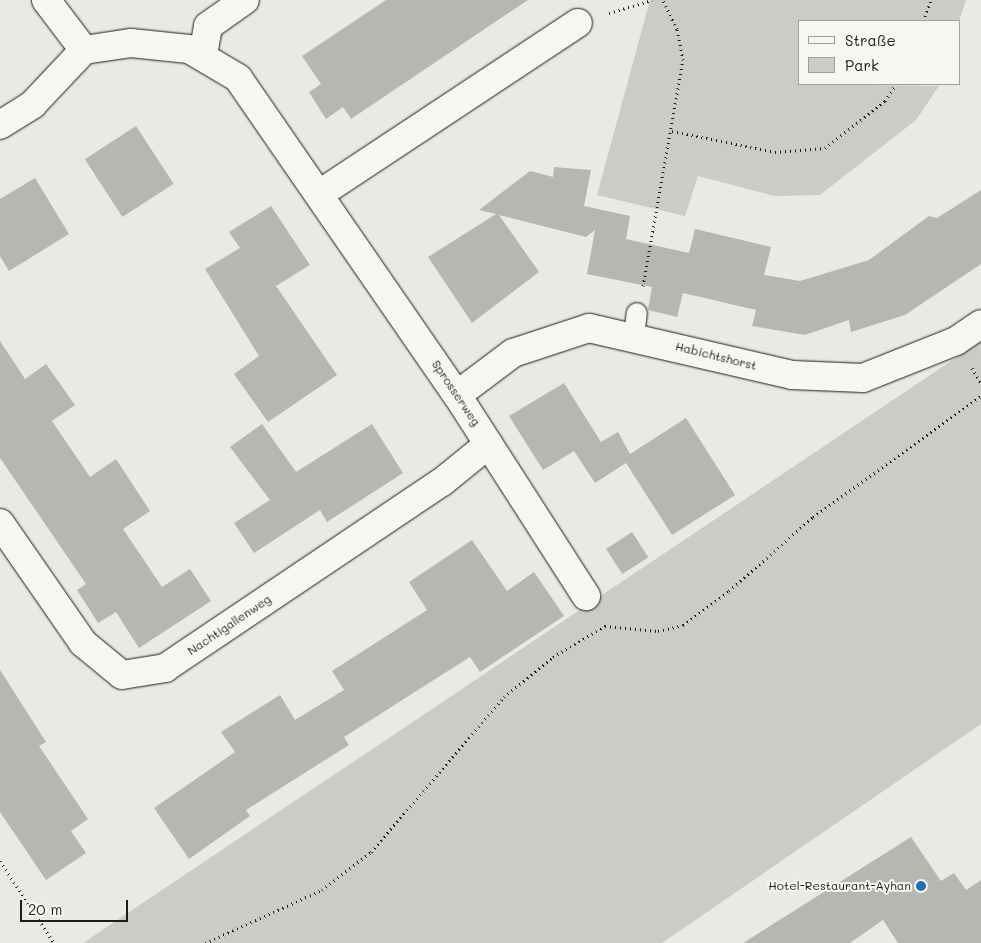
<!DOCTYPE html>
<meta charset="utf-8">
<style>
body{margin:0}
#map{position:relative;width:981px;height:943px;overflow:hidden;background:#e9e9e5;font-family:Mali,sans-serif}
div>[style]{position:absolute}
.green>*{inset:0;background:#cbcbc7}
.building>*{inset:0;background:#b6b6b3;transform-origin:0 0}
.path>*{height:3px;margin-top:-1.5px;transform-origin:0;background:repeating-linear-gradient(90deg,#1c1c1c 0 1px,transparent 0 5px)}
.roads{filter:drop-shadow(0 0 1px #1c1c1c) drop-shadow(0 0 1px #1c1c1c)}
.lane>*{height:20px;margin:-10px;padding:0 10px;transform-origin:10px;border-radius:10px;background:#f6f6f2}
.street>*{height:28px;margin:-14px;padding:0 14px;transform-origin:14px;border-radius:14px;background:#f6f6f2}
.dots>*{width:14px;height:14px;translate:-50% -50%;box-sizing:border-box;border:2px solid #f6f6f2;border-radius:50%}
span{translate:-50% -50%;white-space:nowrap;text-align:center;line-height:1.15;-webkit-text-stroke:4px #f6f6f2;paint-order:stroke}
.street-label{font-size:12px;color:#1c1c1c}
.poi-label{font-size:12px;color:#1c1c1c}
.right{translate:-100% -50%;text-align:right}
.legend{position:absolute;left:798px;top:20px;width:162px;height:65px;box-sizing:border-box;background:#f6f6f2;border:1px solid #9f9f9c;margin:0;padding:6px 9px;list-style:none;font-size:15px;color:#1c1c1c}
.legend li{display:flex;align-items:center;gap:10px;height:25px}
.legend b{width:25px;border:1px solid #9f9f9c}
.scale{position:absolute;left:20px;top:900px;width:108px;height:22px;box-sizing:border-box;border:2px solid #1c1c1c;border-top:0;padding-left:6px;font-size:15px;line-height:18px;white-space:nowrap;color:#1c1c1c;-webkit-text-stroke:4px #f6f6f2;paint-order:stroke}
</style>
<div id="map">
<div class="green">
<div style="clip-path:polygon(650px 0,966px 0,959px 21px,800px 21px,800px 84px,939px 86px,916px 120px,820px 195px,774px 196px,698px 176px,685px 216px,597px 195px)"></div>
<div style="clip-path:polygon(981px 341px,981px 724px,662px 943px,83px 943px)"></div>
</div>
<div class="building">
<div style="clip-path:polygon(386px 0,528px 0,351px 119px,343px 107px,326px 119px,309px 92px,321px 84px,302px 56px)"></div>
<div style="left:136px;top:126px;width:69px;height:61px;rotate:57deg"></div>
<div style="clip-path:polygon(554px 167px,591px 170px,584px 206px,630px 216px,626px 239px,689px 253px,695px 229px,771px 247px,764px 275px,800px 281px,869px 260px,929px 216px,937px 218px,981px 190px,981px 264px,905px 315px,851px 332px,849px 320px,805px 335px,752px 326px,756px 310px,683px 293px,677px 317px,648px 310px,652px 287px,587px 274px,595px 230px,586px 237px,499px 215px,539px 272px,472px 323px,428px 257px,496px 214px,479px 210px,530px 171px,553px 177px)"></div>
<div style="clip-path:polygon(35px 178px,69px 234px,9px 271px,0 256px,0 199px)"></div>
<div style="clip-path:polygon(271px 206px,310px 265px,276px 286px,337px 375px,268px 422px,234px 374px,259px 356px,205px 269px,240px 248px,229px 232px)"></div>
<div style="clip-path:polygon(0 341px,25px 379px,46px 364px,75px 405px,52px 421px,90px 477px,116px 459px,150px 511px,123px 529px,162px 587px,190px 569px,211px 601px,139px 648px,116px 612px,98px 623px,77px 590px,86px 584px,0 458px)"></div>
<div style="clip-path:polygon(564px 383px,601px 442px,618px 432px,630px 454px,686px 418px,735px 495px,672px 535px,626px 463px,595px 483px,574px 451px,543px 470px,509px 416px)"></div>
<div style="clip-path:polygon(262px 424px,296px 472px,372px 424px,403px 473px,327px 522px,320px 510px,254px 553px,234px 523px,270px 500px,230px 447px)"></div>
<div style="left:632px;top:532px;width:30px;height:31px;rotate:57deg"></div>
<div style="clip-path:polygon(472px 540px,507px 591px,534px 572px,564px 616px,480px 672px,470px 657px,344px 737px,349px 745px,246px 810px,250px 816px,189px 859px,154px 808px,235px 752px,221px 732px,280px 695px,295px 720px,344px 690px,332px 671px,427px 610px,409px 582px)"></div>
<div style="clip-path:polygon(0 670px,46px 742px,39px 746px,88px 819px,71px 831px,86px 853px,46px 880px,0 812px)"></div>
<div style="clip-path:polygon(911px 837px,941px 881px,954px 873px,966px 890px,981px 880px,981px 943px,898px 943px,883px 920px,850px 943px,743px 943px)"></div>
</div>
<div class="path">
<div style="left:609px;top:13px;width:45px;rotate:-16.8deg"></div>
<div style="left:923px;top:21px;width:22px;rotate:-69deg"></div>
<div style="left:672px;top:131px;width:105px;rotate:11.5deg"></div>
<div style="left:775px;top:152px;width:50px;rotate:-4.6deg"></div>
<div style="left:825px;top:148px;width:76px;rotate:-38.1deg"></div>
<div style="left:885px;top:101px;width:20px;rotate:-57deg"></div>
<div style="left:643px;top:286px;width:230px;rotate:-80deg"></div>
<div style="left:683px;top:60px;width:32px;rotate:-101deg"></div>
<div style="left:677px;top:29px;width:32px;rotate:-116deg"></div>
<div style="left:972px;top:368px;width:17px;rotate:59deg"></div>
<div style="left:0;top:861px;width:98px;rotate:56.6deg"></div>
<div style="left:205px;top:943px;width:128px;rotate:-24.4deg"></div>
<div style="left:322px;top:890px;width:62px;rotate:-37.8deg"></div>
<div style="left:371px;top:852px;width:204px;rotate:-49.4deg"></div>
<div style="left:504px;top:697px;width:63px;rotate:-39.2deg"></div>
<div style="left:553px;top:657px;width:61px;rotate:-30.8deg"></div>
<div style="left:605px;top:626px;width:53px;rotate:5.4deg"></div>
<div style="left:658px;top:631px;width:26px;rotate:-13deg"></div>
<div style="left:683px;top:625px;width:57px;rotate:-36.5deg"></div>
<div style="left:729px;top:591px;width:112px;rotate:-41.4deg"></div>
<div style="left:813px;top:517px;width:207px;rotate:-35.8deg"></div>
</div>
<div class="roads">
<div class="lane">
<div style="left:634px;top:336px;width:23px;rotate:-83deg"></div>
</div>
<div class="street">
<div style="left:46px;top:0;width:63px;rotate:52.8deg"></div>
<div style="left:84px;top:50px;width:48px;rotate:-8.5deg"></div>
<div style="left:131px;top:43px;width:58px;rotate:5.9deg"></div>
<div style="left:189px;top:49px;width:57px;rotate:30.6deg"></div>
<div style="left:238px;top:78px;width:385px;rotate:55.4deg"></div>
<div style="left:457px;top:395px;width:239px;rotate:57.3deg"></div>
<div style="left:203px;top:55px;width:29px;rotate:-80deg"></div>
<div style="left:208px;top:26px;width:45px;rotate:-35.1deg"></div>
<div style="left:0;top:125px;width:39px;rotate:-32deg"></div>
<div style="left:33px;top:104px;width:74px;rotate:-46.6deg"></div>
<div style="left:321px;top:193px;width:308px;rotate:-33.5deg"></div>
<div style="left:457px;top:395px;width:70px;rotate:-36.9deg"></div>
<div style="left:513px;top:353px;width:80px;rotate:-18.2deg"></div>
<div style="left:589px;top:328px;width:208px;rotate:13deg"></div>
<div style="left:792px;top:375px;width:71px;rotate:2.4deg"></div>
<div style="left:863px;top:378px;width:100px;rotate:-21.7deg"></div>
<div style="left:956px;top:341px;width:30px;rotate:-34deg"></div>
<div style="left:0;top:523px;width:146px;rotate:55.3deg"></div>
<div style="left:83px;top:643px;width:50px;rotate:39.4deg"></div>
<div style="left:122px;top:675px;width:44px;rotate:-9.2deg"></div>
<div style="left:165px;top:668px;width:334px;rotate:-33.9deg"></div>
<div style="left:442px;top:482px;width:60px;rotate:-39deg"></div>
</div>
</div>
<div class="dots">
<div style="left:921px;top:886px;background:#1f6fb2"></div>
</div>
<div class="street-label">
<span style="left:716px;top:356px;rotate:14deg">Habichtshorst</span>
<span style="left:456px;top:393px;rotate:56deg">Sprosserweg</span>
<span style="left:229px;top:625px;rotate:-34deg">Nachtigallenweg</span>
</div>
<div class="poi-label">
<span class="right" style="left:911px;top:886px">Hotel-Restaurant-Ayhan</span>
</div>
<ul class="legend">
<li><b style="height:6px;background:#f6f6f2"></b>Straße</li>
<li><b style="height:14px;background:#cbcbc7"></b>Park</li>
</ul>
<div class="scale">20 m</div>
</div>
